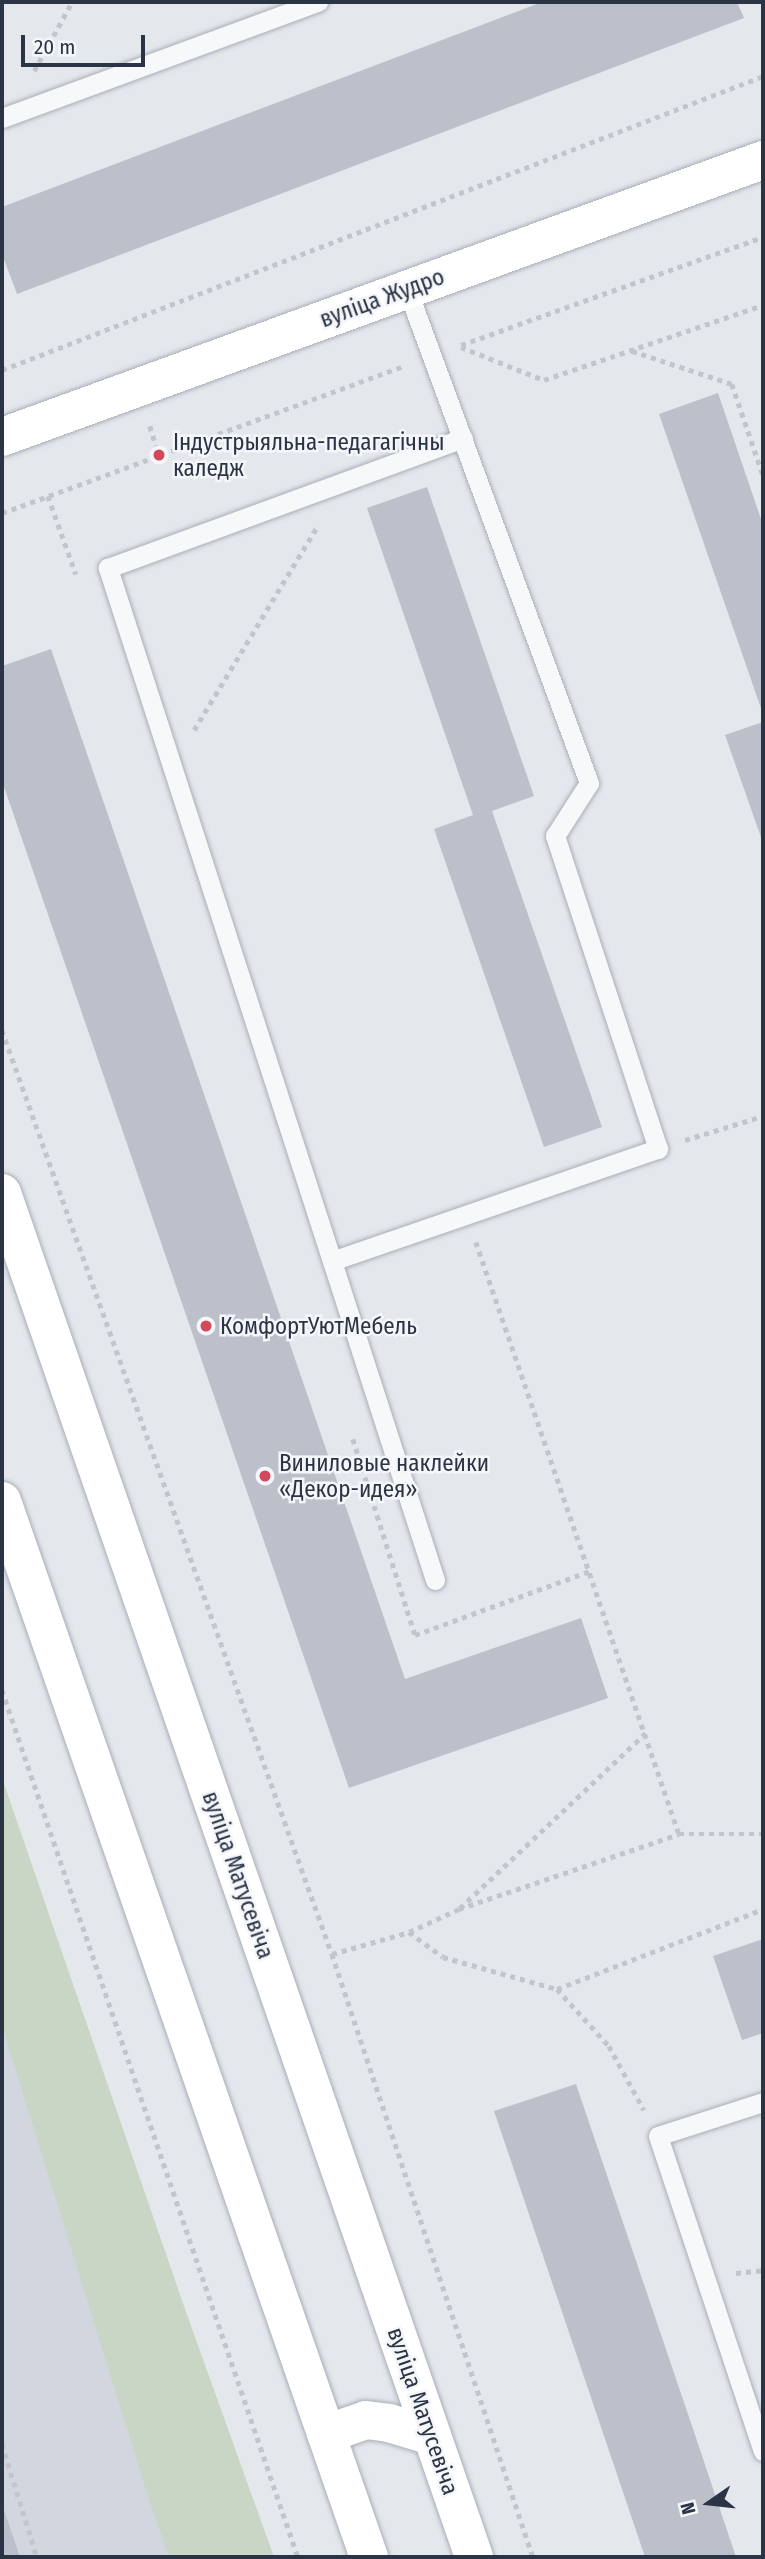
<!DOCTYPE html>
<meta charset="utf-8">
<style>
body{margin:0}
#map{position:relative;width:765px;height:2559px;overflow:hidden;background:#e4e7ec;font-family:"Fira Sans Condensed",sans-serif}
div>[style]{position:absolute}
.built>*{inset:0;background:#d2d6de}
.green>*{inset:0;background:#c9d6c5}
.building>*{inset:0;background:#bbc0ca}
.path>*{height:4.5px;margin-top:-2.25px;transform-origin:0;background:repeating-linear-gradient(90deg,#c2c5cb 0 5px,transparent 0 10px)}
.roads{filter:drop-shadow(0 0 2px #a9aeb7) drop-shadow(0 0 2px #a9aeb7)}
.lane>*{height:19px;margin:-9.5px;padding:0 9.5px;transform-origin:9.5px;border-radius:9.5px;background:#f7f8fa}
.secondary>*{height:38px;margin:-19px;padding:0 19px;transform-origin:19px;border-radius:19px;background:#fff}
.dots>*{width:19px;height:19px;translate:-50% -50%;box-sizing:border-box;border:4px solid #f4f6f9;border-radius:50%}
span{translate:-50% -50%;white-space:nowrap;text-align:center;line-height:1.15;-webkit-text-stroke:5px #f4f6f9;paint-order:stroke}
.street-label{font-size:23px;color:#2b3445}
.poi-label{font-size:23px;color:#2b3445}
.left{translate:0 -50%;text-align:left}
.frame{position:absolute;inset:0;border:4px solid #2b3445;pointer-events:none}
.north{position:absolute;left:674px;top:2468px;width:70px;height:70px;-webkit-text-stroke:5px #f4f6f9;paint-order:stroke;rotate:256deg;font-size:19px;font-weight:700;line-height:28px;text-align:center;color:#2b3445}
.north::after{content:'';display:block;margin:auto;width:24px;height:32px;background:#2b3445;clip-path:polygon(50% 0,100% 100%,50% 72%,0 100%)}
.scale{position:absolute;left:21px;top:35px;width:124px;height:32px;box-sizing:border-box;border:4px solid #2b3445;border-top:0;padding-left:9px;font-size:21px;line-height:24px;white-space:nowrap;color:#2b3445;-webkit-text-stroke:5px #f4f6f9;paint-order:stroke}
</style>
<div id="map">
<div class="built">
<div style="clip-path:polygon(2px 2019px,173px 2557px,2px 2557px)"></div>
</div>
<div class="green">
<div style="clip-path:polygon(2px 1778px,186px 2312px,274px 2557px,169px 2557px,150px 2503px,2px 2026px)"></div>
</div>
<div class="building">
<div style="clip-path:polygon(542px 2px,737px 2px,744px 18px,17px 294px,2px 254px,2px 207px)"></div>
<div style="clip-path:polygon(718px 393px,763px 525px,763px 714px,659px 414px)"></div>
<div style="clip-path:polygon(427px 487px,534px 796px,492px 811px,602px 1127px,544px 1147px,434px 829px,473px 815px,367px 508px)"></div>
<div style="clip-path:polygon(51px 649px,405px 1679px,581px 1618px,608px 1698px,349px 1788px,2px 781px,2px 666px)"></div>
<div style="clip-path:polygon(763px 722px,763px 843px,725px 735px)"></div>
<div style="clip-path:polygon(763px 1939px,763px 2033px,742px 2040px,713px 1956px)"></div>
<div style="clip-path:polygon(576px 2084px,690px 2420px,736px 2557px,645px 2557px,494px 2111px)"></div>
<div style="clip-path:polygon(2px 2504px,20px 2557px,2px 2557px)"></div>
</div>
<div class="path">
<div style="left:34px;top:71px;width:79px;rotate:-61.2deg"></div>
<div style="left:461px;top:345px;width:321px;rotate:-19.7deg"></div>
<div style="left:461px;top:347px;width:89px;rotate:21.7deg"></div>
<div style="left:544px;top:380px;width:231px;rotate:-18.9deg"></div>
<div style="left:632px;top:351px;width:105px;rotate:18.3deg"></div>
<div style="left:732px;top:384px;width:96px;rotate:71.2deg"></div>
<div style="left:2px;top:370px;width:816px;rotate:-21.12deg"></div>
<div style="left:150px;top:426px;width:30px;rotate:73deg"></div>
<div style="left:48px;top:496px;width:83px;rotate:70.3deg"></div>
<div style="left:2px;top:513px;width:427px;rotate:-20.1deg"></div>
<div style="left:194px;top:730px;width:240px;rotate:-58.8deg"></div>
<div style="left:2px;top:1030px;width:981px;rotate:70.35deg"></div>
<div style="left:332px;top:1954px;width:636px;rotate:71.57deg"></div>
<div style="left:685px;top:1140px;width:82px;rotate:-17.1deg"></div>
<div style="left:476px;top:1242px;width:626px;rotate:71.07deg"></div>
<div style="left:353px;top:1439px;width:206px;rotate:72.4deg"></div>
<div style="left:415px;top:1635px;width:186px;rotate:-20.1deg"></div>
<div style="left:2px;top:1690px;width:916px;rotate:71.15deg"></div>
<div style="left:460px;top:1908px;width:255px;rotate:-43.3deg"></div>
<div style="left:409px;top:1932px;width:42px;rotate:36.3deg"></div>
<div style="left:443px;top:1957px;width:118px;rotate:15.7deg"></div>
<div style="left:557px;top:1989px;width:77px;rotate:47.6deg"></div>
<div style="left:609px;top:2046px;width:73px;rotate:61.3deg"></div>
<div style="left:332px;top:1954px;width:80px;rotate:-15.9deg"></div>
<div style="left:409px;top:1932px;width:55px;rotate:-24.7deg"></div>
<div style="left:459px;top:1909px;width:232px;rotate:-18.8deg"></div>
<div style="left:679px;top:1834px;width:84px"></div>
<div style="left:557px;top:1989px;width:221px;rotate:-21.2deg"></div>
<div style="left:736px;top:2273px;width:27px;rotate:-6deg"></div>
<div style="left:2px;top:2444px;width:118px;rotate:72.8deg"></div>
</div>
<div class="roads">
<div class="lane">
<div style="left:2px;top:118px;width:337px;rotate:-20.2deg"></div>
<div style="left:332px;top:1261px;width:345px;rotate:-19deg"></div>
<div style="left:658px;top:1149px;width:330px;rotate:-108.2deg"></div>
<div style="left:555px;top:836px;width:63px;rotate:-57.3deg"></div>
<div style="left:589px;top:783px;width:526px;rotate:-110.22deg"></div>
<div style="left:435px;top:1580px;width:1064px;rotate:-107.91deg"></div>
<div style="left:108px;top:568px;width:378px;rotate:-20.1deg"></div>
<div style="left:763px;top:2102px;width:110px;rotate:162.1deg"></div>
<div style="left:658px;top:2136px;width:332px;rotate:71.6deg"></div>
</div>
<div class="secondary">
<div style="left:2px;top:437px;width:810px;rotate:-20deg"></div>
<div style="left:2px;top:1193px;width:1443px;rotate:70.91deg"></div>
<div style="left:2px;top:1501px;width:1118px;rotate:70.84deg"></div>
<div style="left:326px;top:2434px;width:42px;rotate:-19.3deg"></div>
<div style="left:366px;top:2420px;width:23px;rotate:7deg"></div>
<div style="left:389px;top:2423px;width:45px;rotate:16.8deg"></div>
</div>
</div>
<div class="dots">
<div style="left:159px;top:455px;background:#d1495b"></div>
<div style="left:206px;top:1326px;background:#d1495b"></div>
<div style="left:265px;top:1476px;background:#d1495b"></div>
</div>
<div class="street-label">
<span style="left:382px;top:298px;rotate:-20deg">вуліца Жудро</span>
<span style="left:238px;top:1875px;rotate:71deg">вуліца Матусевіча</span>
<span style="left:423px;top:2411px;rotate:71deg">вуліца Матусевіча</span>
</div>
<div class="poi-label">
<span class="left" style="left:173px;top:455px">Індустрыяльна-педагагічны<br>каледж</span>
<span class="left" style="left:220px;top:1326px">КомфортУютМебель</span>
<span class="left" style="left:279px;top:1476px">Виниловые наклейки<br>«Декор-идея»</span>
</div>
<div class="frame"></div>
<div class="north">N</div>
<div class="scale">20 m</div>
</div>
